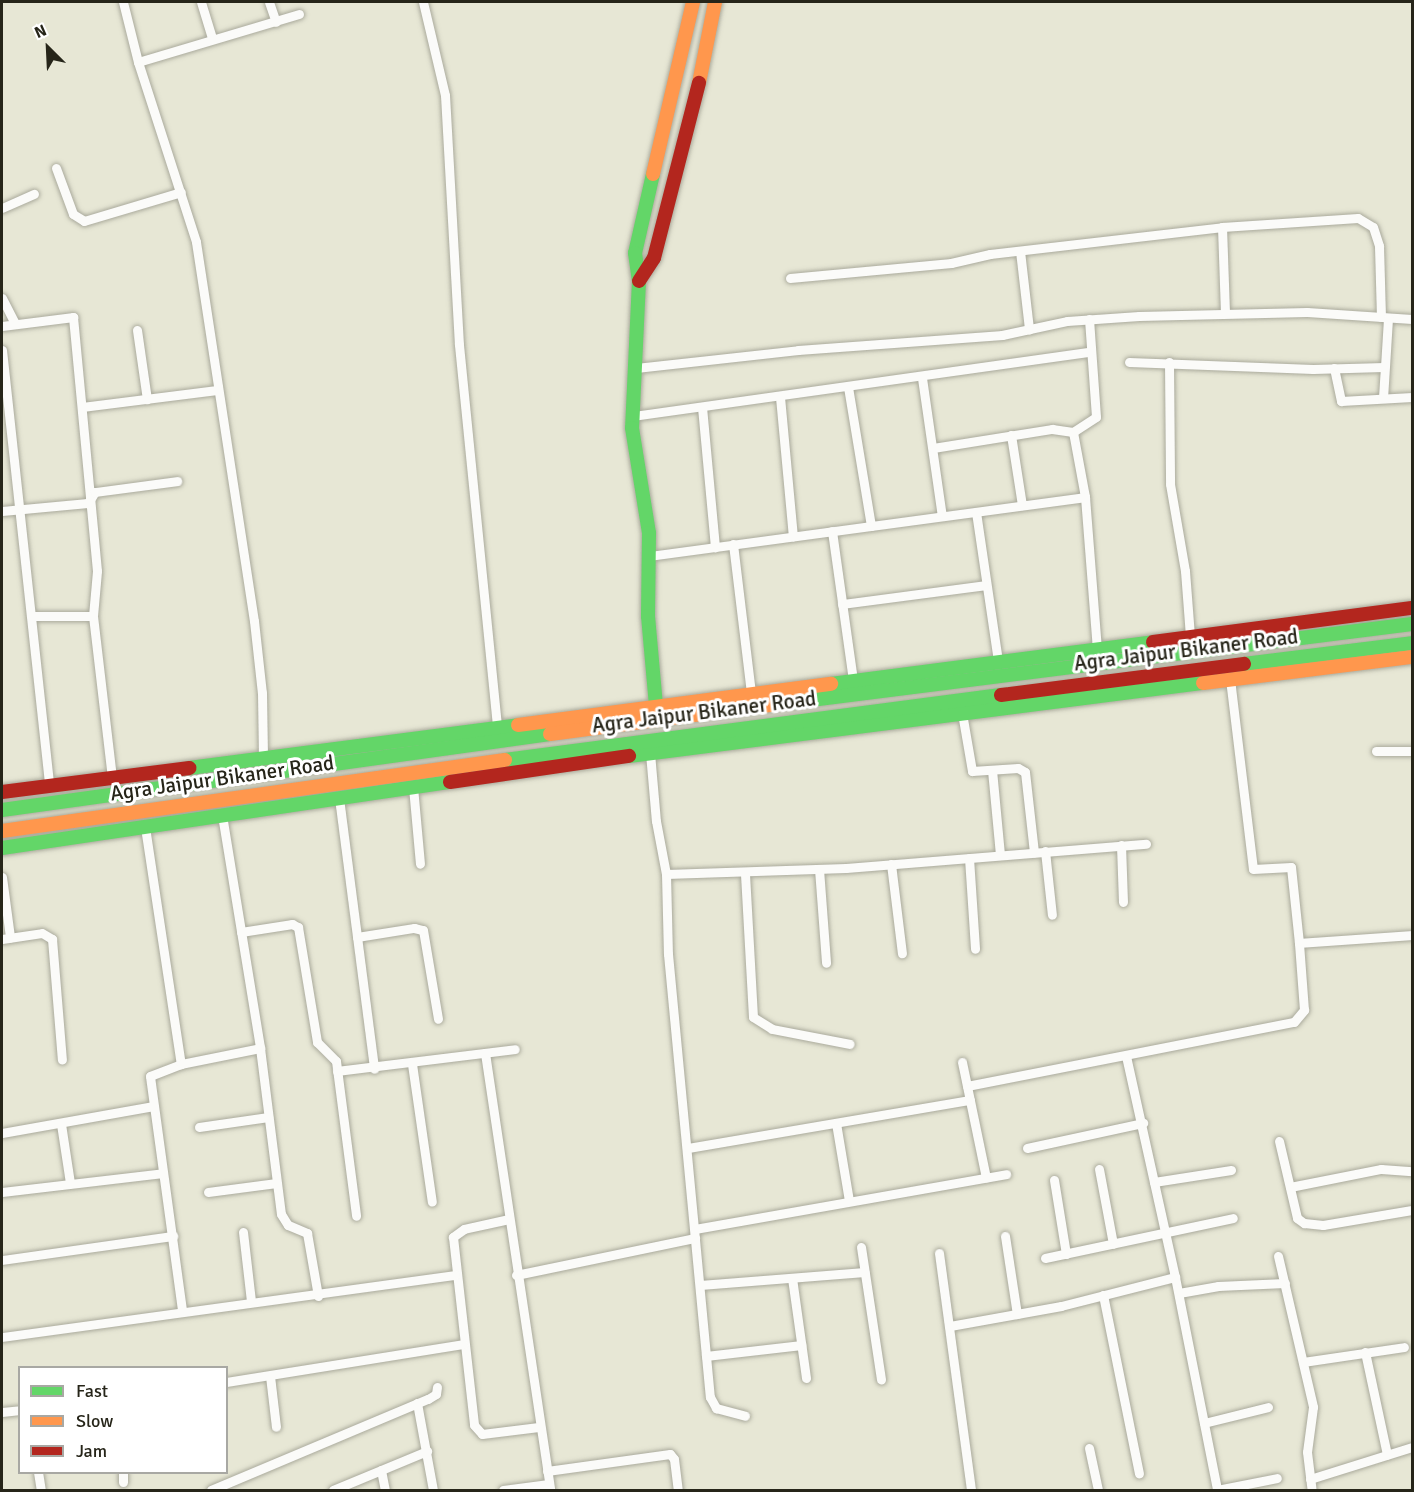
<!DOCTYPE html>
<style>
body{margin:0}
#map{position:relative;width:1414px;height:1492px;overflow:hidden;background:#e7e7d5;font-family:Signika,sans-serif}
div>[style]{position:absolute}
.roads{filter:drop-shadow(0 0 2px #aaaa9c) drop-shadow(0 0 2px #aaaa9c)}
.street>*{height:9px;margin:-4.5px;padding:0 4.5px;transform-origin:4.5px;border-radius:4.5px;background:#fbfbf9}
.fast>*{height:14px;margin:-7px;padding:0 7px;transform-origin:7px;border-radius:7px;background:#63d668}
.slow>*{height:14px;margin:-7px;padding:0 7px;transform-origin:7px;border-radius:7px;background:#ff974d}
.jam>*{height:14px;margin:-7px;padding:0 7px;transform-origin:7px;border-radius:7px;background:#b3261e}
span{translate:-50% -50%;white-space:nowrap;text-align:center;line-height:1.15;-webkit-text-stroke:6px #fff;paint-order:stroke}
.street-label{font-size:21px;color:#262519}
.frame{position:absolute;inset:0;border:3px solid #262519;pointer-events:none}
.legend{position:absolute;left:18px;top:1366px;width:210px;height:108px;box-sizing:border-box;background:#fff;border:2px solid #a8a8a3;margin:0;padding:8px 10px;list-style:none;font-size:18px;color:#262519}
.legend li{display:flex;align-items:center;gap:12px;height:30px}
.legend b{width:30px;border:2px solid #a8a8a3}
.north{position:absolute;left:18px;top:18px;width:60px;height:60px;-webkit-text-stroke:4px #fff;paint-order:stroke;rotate:336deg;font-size:16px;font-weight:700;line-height:24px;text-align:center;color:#262519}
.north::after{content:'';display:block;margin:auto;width:21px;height:27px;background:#262519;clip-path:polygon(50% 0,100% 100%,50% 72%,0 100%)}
</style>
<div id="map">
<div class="roads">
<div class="street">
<div style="left:123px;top:2px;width:62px;rotate:76deg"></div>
<div style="left:138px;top:62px;width:189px;rotate:72.1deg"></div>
<div style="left:196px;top:242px;width:383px;rotate:81.3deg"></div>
<div style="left:254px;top:621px;width:72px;rotate:83.7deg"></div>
<div style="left:262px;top:693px;width:62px;rotate:89.1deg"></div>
<div style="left:201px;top:2px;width:38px;rotate:73deg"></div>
<div style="left:269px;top:2px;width:21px;rotate:71deg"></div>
<div style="left:423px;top:2px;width:96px;rotate:76.7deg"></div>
<div style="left:445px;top:95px;width:250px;rotate:86.8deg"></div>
<div style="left:459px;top:345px;width:382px;rotate:84.3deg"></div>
<div style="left:138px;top:62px;width:168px;rotate:-16.6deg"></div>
<div style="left:56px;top:168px;width:49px;rotate:69.7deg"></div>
<div style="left:73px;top:214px;width:13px;rotate:32deg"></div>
<div style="left:84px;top:221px;width:101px;rotate:-16.6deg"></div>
<div style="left:2px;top:208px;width:35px;rotate:-24deg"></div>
<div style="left:1222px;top:227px;width:86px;rotate:88deg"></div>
<div style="left:1020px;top:251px;width:79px;rotate:83.4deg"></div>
<div style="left:790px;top:278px;width:162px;rotate:-5.3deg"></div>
<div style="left:951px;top:263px;width:40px;rotate:-13deg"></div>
<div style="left:990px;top:254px;width:234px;rotate:-6.6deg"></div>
<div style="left:1222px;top:227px;width:136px;rotate:-3.8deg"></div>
<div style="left:1358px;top:218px;width:17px;rotate:31deg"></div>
<div style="left:1373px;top:227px;width:20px;rotate:72deg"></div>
<div style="left:1379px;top:246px;width:71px;rotate:88.4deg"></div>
<div style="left:2px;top:298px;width:29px;rotate:63deg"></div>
<div style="left:1089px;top:319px;width:98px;rotate:85.9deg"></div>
<div style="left:1096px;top:417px;width:27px;rotate:147deg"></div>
<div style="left:1073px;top:432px;width:66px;rotate:79.5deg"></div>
<div style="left:1085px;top:497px;width:151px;rotate:85.5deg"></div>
<div style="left:2px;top:326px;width:72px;rotate:-7.2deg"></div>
<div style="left:73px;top:317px;width:255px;rotate:84.6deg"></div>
<div style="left:97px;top:571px;width:45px;rotate:95.1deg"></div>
<div style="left:93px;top:616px;width:162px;rotate:83.3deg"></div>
<div style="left:137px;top:330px;width:70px;rotate:81.8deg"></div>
<div style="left:2px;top:350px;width:438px;rotate:83.8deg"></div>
<div style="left:1129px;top:362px;width:184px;rotate:2.2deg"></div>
<div style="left:1313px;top:369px;width:71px;rotate:-1.6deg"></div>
<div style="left:1169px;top:362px;width:122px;rotate:89.5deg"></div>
<div style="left:1170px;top:484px;width:88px;rotate:80.2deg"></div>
<div style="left:1185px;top:571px;width:65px;rotate:85.6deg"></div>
<div style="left:636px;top:368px;width:163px;rotate:-6.3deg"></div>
<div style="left:798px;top:350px;width:205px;rotate:-4.2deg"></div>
<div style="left:1002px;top:335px;width:66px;rotate:-12.2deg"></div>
<div style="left:1067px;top:321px;width:72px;rotate:-4deg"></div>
<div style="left:1139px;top:316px;width:168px;rotate:-1.4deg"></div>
<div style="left:1307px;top:312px;width:105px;rotate:3.8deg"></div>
<div style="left:1334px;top:368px;width:34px;rotate:78deg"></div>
<div style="left:1341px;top:401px;width:71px;rotate:-3.2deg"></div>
<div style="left:922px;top:378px;width:139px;rotate:81.8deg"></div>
<div style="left:848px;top:387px;width:141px;rotate:80.6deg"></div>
<div style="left:780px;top:397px;width:140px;rotate:84.7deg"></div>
<div style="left:1383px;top:398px;width:80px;rotate:-86.4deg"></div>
<div style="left:82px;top:407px;width:136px;rotate:-7.2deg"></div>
<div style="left:702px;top:407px;width:141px;rotate:84.7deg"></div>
<div style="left:633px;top:416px;width:462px;rotate:-8deg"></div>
<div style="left:1011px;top:435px;width:71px;rotate:81.1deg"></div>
<div style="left:933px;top:448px;width:121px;rotate:-9.1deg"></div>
<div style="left:1052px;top:429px;width:21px;rotate:8deg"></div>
<div style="left:2px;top:511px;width:86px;rotate:-5.3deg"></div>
<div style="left:88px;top:503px;width:13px;rotate:-58deg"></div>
<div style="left:95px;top:492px;width:83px;rotate:-7.6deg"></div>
<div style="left:976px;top:512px;width:151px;rotate:81.6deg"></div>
<div style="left:832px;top:531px;width:150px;rotate:82deg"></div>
<div style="left:733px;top:544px;width:149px;rotate:83.1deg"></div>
<div style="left:649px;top:556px;width:440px;rotate:-7.7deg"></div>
<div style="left:842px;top:604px;width:145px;rotate:-7.5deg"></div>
<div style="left:32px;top:616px;width:61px"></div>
<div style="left:1230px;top:679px;width:191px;rotate:83.1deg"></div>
<div style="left:1253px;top:869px;width:38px;rotate:-3deg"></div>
<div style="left:1291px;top:867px;width:76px;rotate:84deg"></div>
<div style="left:1299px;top:943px;width:113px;rotate:-4deg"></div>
<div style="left:962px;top:713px;width:59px;rotate:80.2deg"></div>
<div style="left:972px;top:771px;width:46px;rotate:-3.7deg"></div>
<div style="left:1018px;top:768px;width:8px;rotate:30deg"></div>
<div style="left:1025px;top:772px;width:81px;rotate:83.6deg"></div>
<div style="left:1376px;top:751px;width:36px"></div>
<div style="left:650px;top:753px;width:68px;rotate:85deg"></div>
<div style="left:656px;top:821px;width:54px;rotate:79.3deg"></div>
<div style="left:666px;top:874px;width:80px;rotate:88.6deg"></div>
<div style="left:668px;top:954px;width:445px;rotate:84.6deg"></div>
<div style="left:710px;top:1397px;width:13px;rotate:61deg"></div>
<div style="left:716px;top:1408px;width:30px;rotate:15deg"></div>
<div style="left:992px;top:770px;width:85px;rotate:84.6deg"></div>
<div style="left:413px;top:787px;width:77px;rotate:84.8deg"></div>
<div style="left:339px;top:798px;width:273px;rotate:82.6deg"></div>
<div style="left:222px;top:815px;width:236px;rotate:80.7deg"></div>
<div style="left:260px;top:1048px;width:167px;rotate:82.8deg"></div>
<div style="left:281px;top:1214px;width:13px;rotate:58deg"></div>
<div style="left:288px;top:1225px;width:21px;rotate:23deg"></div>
<div style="left:307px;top:1233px;width:64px;rotate:80.1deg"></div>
<div style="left:145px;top:827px;width:240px;rotate:81.4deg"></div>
<div style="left:1121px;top:845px;width:57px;rotate:88deg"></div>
<div style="left:1045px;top:851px;width:64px;rotate:83.8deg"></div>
<div style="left:969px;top:858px;width:91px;rotate:86.2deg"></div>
<div style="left:891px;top:864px;width:90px;rotate:83deg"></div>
<div style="left:819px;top:869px;width:94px;rotate:85.7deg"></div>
<div style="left:666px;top:874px;width:180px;rotate:-1.9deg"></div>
<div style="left:846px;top:868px;width:301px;rotate:-4.6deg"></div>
<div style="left:745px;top:874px;width:143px;rotate:86.8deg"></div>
<div style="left:753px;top:1017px;width:22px;rotate:32deg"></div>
<div style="left:772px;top:1029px;width:79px;rotate:10.9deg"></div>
<div style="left:2px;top:877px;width:61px;rotate:82.4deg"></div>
<div style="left:241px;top:932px;width:52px;rotate:-8.9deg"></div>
<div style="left:292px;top:924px;width:7px;rotate:27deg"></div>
<div style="left:298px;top:927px;width:117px;rotate:80.6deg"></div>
<div style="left:317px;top:1042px;width:27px;rotate:45deg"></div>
<div style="left:336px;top:1061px;width:156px;rotate:82.6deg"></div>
<div style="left:357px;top:937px;width:58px;rotate:-9deg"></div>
<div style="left:414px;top:928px;width:9px;rotate:13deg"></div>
<div style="left:423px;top:930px;width:90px;rotate:80.4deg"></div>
<div style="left:2px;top:939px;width:40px;rotate:-8.5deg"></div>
<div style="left:42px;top:933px;width:12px;rotate:31deg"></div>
<div style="left:52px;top:939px;width:121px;rotate:85.3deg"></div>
<div style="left:485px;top:1053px;width:442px;rotate:81.5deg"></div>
<div style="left:1126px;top:1056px;width:226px;rotate:77.5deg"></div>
<div style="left:1175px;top:1277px;width:217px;rotate:78.8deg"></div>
<div style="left:962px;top:1062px;width:118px;rotate:78.3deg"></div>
<div style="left:412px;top:1064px;width:139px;rotate:81.8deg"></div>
<div style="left:337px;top:1071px;width:179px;rotate:-7deg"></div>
<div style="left:967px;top:1086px;width:333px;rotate:-11.1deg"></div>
<div style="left:1294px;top:1022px;width:16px;rotate:-50deg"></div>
<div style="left:1304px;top:1010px;width:67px;rotate:-94.3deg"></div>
<div style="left:836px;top:1123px;width:79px;rotate:80.5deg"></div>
<div style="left:61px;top:1124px;width:60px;rotate:81.3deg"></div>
<div style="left:199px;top:1127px;width:70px;rotate:-8.2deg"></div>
<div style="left:2px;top:1133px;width:154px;rotate:-10.1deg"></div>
<div style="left:1279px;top:1141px;width:79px;rotate:76.8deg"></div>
<div style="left:1297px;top:1218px;width:9px;rotate:36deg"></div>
<div style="left:1304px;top:1223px;width:19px;rotate:6deg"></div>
<div style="left:1323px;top:1225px;width:90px;rotate:-9.6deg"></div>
<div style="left:688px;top:1148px;width:286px;rotate:-9.7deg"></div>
<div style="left:1027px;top:1148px;width:119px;rotate:-12.2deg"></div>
<div style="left:1099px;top:1169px;width:76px;rotate:79.4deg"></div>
<div style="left:1054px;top:1180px;width:75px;rotate:80.8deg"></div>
<div style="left:1154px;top:1182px;width:78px;rotate:-8.9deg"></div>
<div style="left:1290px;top:1187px;width:93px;rotate:-11.2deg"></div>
<div style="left:1381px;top:1169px;width:31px;rotate:4deg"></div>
<div style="left:2px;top:1192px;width:162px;rotate:-6.7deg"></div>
<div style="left:208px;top:1192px;width:69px;rotate:-7.5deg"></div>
<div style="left:509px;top:1219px;width:46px;rotate:167.5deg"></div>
<div style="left:464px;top:1229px;width:14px;rotate:144deg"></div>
<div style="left:453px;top:1237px;width:189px;rotate:83.6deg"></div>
<div style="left:474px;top:1425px;width:12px;rotate:48deg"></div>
<div style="left:482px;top:1434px;width:57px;rotate:-7deg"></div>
<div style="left:695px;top:1229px;width:316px;rotate:-10deg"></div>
<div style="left:243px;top:1232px;width:69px;rotate:83.4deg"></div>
<div style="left:1005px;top:1236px;width:79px;rotate:81.3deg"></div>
<div style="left:861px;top:1247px;width:134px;rotate:81.4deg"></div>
<div style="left:939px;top:1253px;width:239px;rotate:82.3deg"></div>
<div style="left:1278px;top:1256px;width:155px;rotate:76.9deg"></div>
<div style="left:1313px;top:1407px;width:45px;rotate:97.6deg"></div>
<div style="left:1307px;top:1452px;width:38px;rotate:83deg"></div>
<div style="left:1045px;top:1258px;width:192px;rotate:-12deg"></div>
<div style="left:2px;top:1260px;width:173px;rotate:-8deg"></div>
<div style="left:516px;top:1275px;width:183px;rotate:-11.7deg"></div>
<div style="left:792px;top:1278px;width:101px;rotate:82deg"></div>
<div style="left:700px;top:1285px;width:165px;rotate:-4.5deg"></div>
<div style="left:1179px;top:1293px;width:40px;rotate:-10deg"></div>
<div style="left:1218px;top:1286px;width:67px;rotate:-2.6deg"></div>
<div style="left:1103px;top:1295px;width:182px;rotate:78.6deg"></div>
<div style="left:182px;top:1310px;width:236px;rotate:-97.8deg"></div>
<div style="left:150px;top:1076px;width:33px;rotate:-21deg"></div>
<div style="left:181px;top:1064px;width:81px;rotate:-11.4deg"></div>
<div style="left:950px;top:1326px;width:113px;rotate:-10.2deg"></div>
<div style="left:1061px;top:1306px;width:118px;rotate:-14.3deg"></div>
<div style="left:2px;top:1337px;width:457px;rotate:-7.8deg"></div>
<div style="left:1365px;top:1352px;width:105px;rotate:77.9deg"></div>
<div style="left:706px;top:1356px;width:96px;rotate:-6.6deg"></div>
<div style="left:1303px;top:1362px;width:102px;rotate:-8.4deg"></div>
<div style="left:270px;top:1376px;width:51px;rotate:83.3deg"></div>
<div style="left:226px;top:1382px;width:240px;rotate:-9.1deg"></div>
<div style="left:417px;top:1403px;width:88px;rotate:79.6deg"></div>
<div style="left:2px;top:1412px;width:18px;rotate:-6deg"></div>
<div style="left:1204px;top:1423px;width:66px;rotate:-14deg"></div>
<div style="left:1089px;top:1448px;width:43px;rotate:77.9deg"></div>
<div style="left:381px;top:1470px;width:20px;rotate:79deg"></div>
<div style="left:547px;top:1471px;width:124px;rotate:-7.9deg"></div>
<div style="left:670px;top:1454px;width:6px;rotate:51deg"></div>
<div style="left:674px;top:1459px;width:31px;rotate:83deg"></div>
<div style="left:38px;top:1472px;width:18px;rotate:81deg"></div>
<div style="left:123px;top:1472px;width:10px;rotate:90deg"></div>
<div style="left:1310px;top:1479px;width:107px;rotate:-17.4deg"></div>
<div style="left:211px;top:1490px;width:235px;rotate:-22.8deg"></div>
<div style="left:428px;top:1399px;width:9px;rotate:-32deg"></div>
<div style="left:436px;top:1394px;width:7px;rotate:-82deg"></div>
<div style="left:333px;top:1490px;width:102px;rotate:-22.5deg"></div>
<div style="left:503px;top:1490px;width:46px;rotate:-7.4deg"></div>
<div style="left:1217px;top:1490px;width:61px;rotate:-11.3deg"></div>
</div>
<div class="fast">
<div style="left:653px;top:174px;width:81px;rotate:102.8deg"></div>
<div style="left:635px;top:253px;width:28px;rotate:82deg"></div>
<div style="left:639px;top:281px;width:147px;rotate:92.7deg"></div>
<div style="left:632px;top:428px;width:106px;rotate:80.8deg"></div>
<div style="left:649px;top:533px;width:83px;rotate:90.7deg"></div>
<div style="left:648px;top:616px;width:89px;rotate:84.9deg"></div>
<div style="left:1244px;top:664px;width:169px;rotate:-7.1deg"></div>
<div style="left:831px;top:684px;width:325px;rotate:-7.4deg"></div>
<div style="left:787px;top:703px;width:630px;rotate:-7.2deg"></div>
<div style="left:629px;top:756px;width:579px;rotate:-7.25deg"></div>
<div style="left:505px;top:760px;width:500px;rotate:-7.47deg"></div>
<div style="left:189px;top:768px;width:332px;rotate:-7.4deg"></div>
<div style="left:2px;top:810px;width:553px;rotate:-7.9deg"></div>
<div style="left:2px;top:848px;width:453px;rotate:-8.4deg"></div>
</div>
<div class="slow">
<div style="left:699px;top:83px;width:83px;rotate:-78.8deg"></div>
<div style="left:653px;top:174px;width:177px;rotate:-76.9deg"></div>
<div style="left:1203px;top:683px;width:211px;rotate:-7.1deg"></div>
<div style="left:518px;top:725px;width:316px;rotate:-7.5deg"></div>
<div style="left:550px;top:734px;width:239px;rotate:-7.5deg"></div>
<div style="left:2px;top:831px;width:508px;rotate:-8.03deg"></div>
</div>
<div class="jam">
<div style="left:639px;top:281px;width:27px;rotate:-57deg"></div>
<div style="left:654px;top:258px;width:181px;rotate:-75.6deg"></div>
<div style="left:1153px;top:642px;width:261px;rotate:-7.5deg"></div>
<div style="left:1001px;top:695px;width:245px;rotate:-7.3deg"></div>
<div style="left:450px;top:782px;width:181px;rotate:-8.3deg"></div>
<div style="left:2px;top:792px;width:189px;rotate:-7.3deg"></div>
</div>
</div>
<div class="street-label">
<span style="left:1186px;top:650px;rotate:-7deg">Agra Jaipur Bikaner Road</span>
<span style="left:704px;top:712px;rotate:-7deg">Agra Jaipur Bikaner Road</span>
<span style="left:222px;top:778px;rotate:-8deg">Agra Jaipur Bikaner Road</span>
</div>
<div class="frame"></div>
<ul class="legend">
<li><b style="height:8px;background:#63d668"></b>Fast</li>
<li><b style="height:8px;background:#ff974d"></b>Slow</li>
<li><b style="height:8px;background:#b3261e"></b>Jam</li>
</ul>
<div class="north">N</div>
</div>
